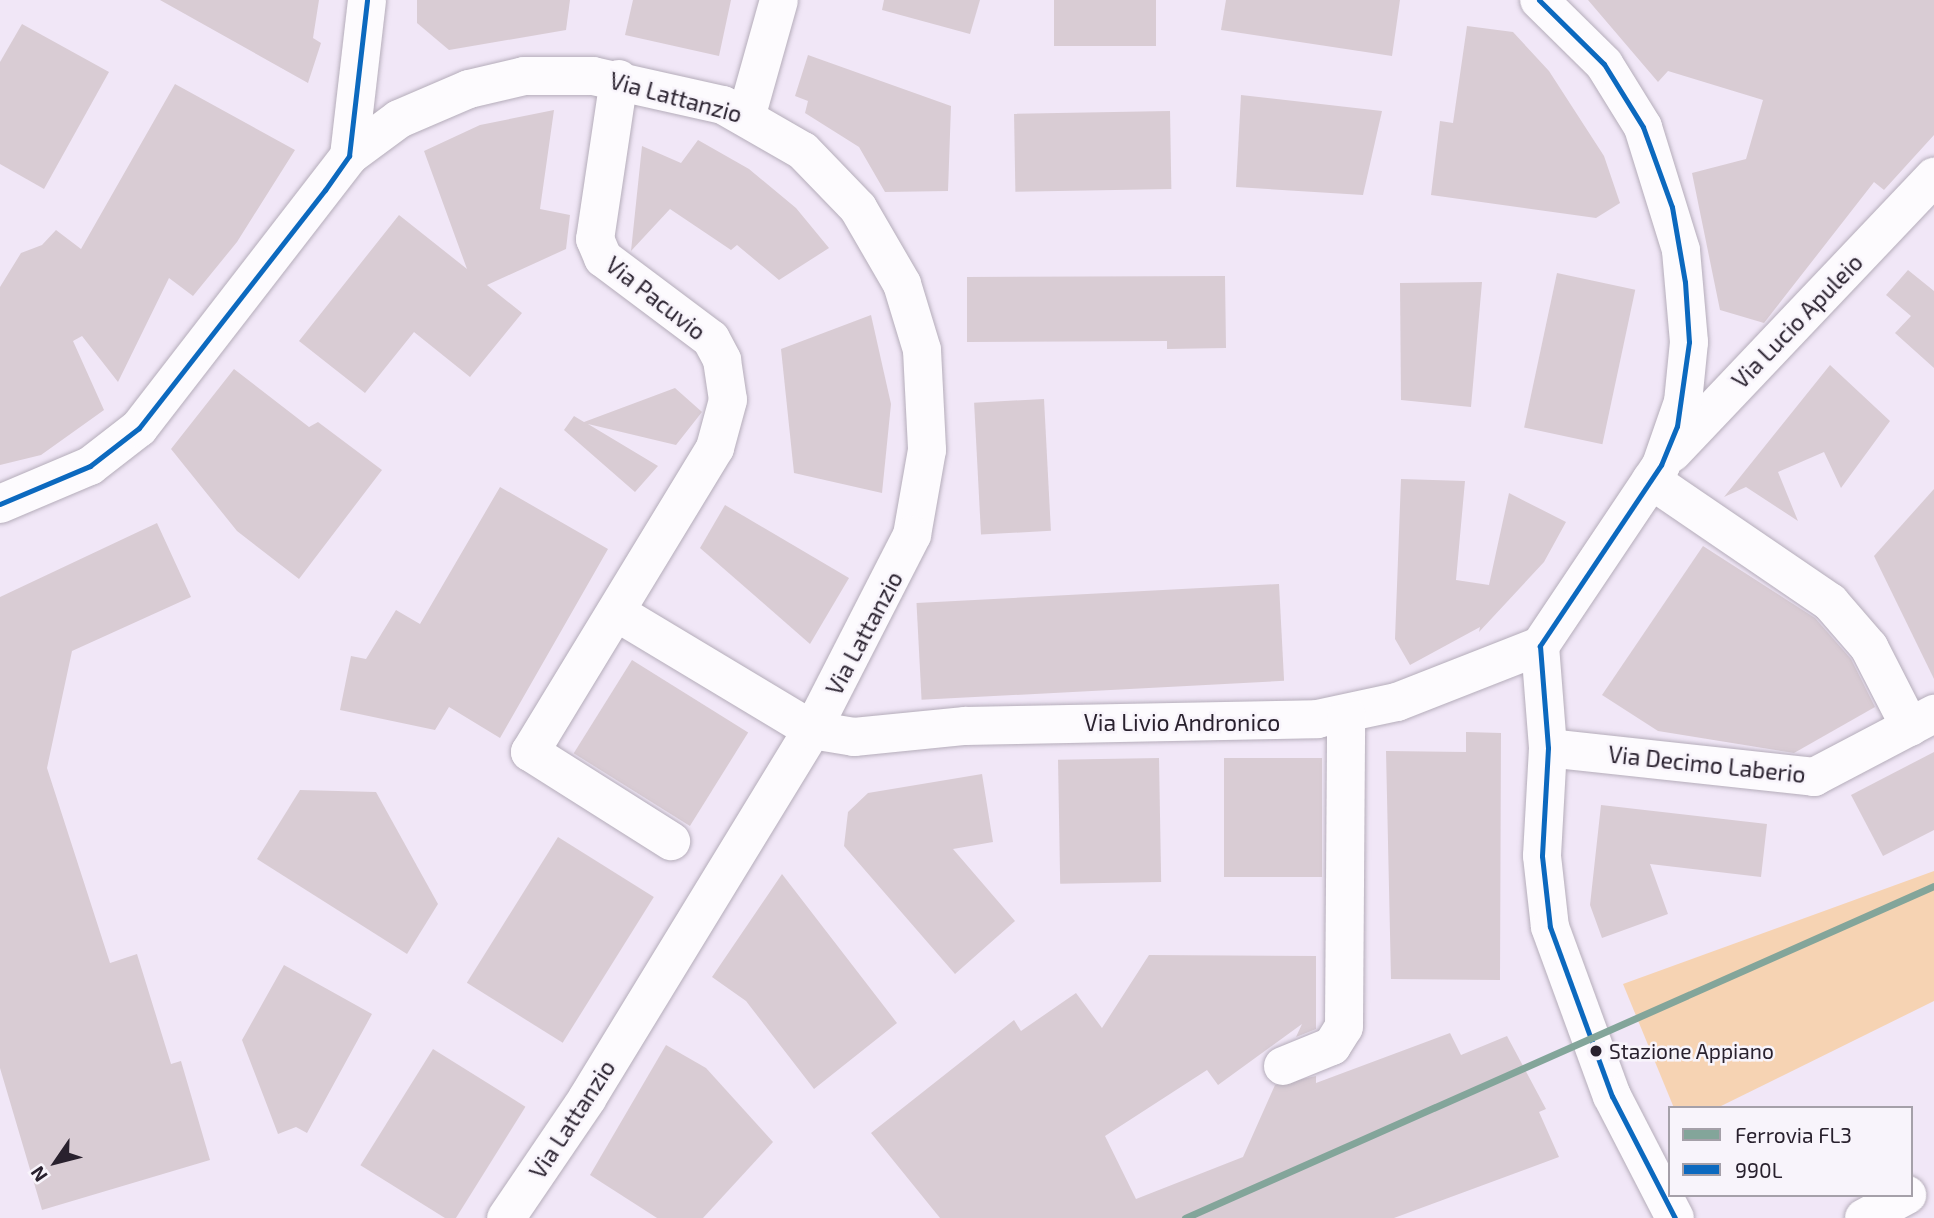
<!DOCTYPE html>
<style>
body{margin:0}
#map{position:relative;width:1934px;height:1218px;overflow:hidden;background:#f1e7f7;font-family:"Exo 2",sans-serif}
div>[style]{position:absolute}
.green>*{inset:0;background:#f6d3b3}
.building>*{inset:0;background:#d9ccd4;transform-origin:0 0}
.roads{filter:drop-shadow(0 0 2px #b5adba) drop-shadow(0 0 2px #b5adba)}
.minor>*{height:38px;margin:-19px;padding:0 19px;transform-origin:19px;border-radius:19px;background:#fdfbfe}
.bus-1>*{height:5px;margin:-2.5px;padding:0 2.5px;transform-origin:2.5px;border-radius:2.5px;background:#0c69bf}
.rail-1>*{height:7px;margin:-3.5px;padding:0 3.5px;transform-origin:3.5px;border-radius:3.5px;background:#83a59a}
.dots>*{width:19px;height:19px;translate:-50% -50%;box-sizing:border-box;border:4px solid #f8f4fb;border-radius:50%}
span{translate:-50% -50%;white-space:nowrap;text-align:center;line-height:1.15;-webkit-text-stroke:5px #f8f4fb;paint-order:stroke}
.bus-label{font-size:21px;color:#29212e}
.left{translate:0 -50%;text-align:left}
.street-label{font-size:23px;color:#29212e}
.legend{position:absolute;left:1668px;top:1106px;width:245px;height:91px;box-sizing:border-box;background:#f8f4fb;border:2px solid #a5a0a9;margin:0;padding:9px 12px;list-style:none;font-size:21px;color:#29212e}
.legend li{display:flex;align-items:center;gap:14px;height:35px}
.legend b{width:35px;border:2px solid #a5a0a9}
.north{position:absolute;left:21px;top:1127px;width:70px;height:70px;-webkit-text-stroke:5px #f8f4fb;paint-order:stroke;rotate:235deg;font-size:19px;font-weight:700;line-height:28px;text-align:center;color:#29212e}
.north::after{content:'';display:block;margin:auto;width:24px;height:32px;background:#29212e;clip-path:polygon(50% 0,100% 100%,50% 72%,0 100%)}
</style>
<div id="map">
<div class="green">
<div style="clip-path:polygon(1934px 871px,1934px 1001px,1717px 1108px,1674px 1108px,1623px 984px)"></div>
</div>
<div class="building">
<div style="clip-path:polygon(160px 0,319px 0,313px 38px,321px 43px,308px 83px)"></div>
<div style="clip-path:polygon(417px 0,570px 0,566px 30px,449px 50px,417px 23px)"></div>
<div style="clip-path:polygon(633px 0,731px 0,719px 56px,625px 35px)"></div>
<div style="clip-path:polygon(884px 0,980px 0,970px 34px,882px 10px)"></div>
<div style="left:1054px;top:0;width:102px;height:46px"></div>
<div style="clip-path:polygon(1226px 0,1400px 0,1392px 56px,1221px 30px)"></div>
<div style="clip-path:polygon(1588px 0,1934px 0,1934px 135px,1884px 190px,1874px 182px,1764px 323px,1720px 310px,1692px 173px,1746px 159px,1763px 100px,1668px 71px,1658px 82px)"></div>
<div style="clip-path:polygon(22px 24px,109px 72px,44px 189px,0 164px,0 62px)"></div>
<div style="clip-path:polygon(1467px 26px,1513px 32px,1549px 71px,1604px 156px,1620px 203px,1596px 218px,1431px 195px,1440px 121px,1453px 123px)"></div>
<div style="clip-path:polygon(808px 55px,951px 106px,948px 191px,885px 192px,859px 147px,805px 113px,808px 101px,795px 96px)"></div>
<div style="clip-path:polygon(175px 84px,295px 150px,237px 242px,193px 296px,169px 278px,118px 382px,82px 336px,73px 341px,104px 410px,41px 455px,0 465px,0 287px,21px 253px,42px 245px,56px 230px,81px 249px)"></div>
<div style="clip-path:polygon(1241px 95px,1382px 111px,1363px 195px,1236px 187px)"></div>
<div style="clip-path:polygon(554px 110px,540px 209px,570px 215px,566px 249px,487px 285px,522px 313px,470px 377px,414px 332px,365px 393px,299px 341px,399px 215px,467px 269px,424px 151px,480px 125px)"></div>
<div style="left:1170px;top:111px;width:78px;height:156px;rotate:89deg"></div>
<div style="clip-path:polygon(698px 140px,749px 169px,796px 208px,829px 248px,779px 280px,737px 245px,731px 250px,670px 209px,631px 251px,642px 146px,681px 163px)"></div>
<div style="clip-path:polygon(1908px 270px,1934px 291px,1934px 368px,1895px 333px,1911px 316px,1886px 295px)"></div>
<div style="left:1557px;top:273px;width:80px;height:158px;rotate:12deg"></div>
<div style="clip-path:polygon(1225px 276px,1226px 348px,1167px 349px,1167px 341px,967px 342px,967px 277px)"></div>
<div style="clip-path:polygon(1482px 282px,1471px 407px,1401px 400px,1400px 283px)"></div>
<div style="clip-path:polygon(871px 315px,891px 404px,882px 493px,794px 473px,781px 349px)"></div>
<div style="clip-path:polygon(1830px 365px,1890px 421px,1841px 488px,1824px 452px,1778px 472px,1798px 521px,1746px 487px,1724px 497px)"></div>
<div style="clip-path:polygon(234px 369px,309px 427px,318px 422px,382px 470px,299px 579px,237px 531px,171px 449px)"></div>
<div style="clip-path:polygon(675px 388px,702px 412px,676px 445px,588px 424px,658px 466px,635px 492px,564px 430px,574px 416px,584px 422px)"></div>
<div style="left:1044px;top:399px;width:132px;height:70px;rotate:87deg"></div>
<div style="clip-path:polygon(1401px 479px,1465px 481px,1456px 580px,1489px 585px,1509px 493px,1566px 522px,1544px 562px,1479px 632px,1480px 627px,1410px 665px,1395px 639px)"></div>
<div style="clip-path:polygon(500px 487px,608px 549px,500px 738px,449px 707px,435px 730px,340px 710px,351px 656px,366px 659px,396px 610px,420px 624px)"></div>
<div style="clip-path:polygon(1934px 489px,1934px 679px,1874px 556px)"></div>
<div style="clip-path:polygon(725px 505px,849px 578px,810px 644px,700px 548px)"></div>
<div style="clip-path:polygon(157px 523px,191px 597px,72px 651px,47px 768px,110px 963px,137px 954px,171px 1064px,181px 1061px,210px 1160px,42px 1210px,0 1068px,0 597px)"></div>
<div style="clip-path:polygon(1703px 546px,1815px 618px,1851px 659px,1875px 707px,1794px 753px,1658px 731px,1602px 695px)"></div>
<div style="left:1279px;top:584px;width:97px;height:363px;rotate:87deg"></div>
<div style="left:632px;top:660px;width:137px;height:110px;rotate:32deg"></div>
<div style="clip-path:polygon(1466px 732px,1501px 733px,1500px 980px,1391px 979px,1386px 751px,1466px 752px)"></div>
<div style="clip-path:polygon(1934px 752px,1934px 830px,1883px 856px,1851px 795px)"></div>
<div style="left:1159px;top:758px;width:124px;height:101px;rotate:89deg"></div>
<div style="left:1224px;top:758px;width:98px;height:119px"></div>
<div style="clip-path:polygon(982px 774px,993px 842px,953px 849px,1015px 921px,955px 974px,844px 846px,848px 812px,868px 793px)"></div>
<div style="clip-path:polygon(300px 790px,376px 792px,438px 904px,407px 954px,257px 859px)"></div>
<div style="clip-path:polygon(1601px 805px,1767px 824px,1761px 877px,1650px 864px,1668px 914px,1602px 938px,1590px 905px)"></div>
<div style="left:558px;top:837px;width:113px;height:172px;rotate:32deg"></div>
<div style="clip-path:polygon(782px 874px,897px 1023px,814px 1089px,746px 1001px,712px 977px)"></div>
<div style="clip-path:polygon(1149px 955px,1316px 956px,1316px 1029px,1296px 1037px,1302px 1024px,1218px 1085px,1207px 1070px,1105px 1136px,1136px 1199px,1243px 1157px,1275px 1085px,1316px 1076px,1316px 1083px,1450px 1033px,1461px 1055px,1507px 1036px,1546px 1109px,1539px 1112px,1559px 1157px,1394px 1218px,940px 1218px,871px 1133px,1014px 1020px,1021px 1031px,1076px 993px,1102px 1028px)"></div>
<div style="clip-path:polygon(284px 965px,372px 1014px,307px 1133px,296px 1127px,278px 1134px,242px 1040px)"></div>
<div style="clip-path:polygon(666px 1045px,706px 1068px,773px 1142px,703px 1218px,657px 1218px,590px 1175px)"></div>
<div style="left:433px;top:1049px;width:109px;height:137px;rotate:32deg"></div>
</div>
<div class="roads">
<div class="minor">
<div style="left:619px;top:79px;width:162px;rotate:98.5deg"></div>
<div style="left:595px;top:239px;width:21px;rotate:67deg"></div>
<div style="left:603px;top:258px;width:135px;rotate:36.9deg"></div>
<div style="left:711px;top:339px;width:24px;rotate:62deg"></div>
<div style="left:722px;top:360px;width:40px;rotate:81.5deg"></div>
<div style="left:728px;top:400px;width:50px;rotate:105.2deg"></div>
<div style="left:715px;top:448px;width:356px;rotate:121.3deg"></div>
<div style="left:530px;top:752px;width:167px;rotate:32.3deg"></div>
<div style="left:747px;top:114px;width:118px;rotate:-74.3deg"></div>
<div style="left:349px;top:156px;width:157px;rotate:-83.4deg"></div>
<div style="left:1672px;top:453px;width:381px;rotate:-46.5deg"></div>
<div style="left:1651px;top:480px;width:217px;rotate:34.3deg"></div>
<div style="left:1830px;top:602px;width:60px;rotate:49.1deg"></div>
<div style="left:1869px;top:647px;width:90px;rotate:62.9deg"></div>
<div style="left:0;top:504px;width:98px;rotate:-22.9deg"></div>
<div style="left:90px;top:466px;width:62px;rotate:-37.8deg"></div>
<div style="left:139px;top:428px;width:344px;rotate:-52.3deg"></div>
<div style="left:349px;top:156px;width:62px;rotate:-36.5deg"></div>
<div style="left:399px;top:119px;width:76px;rotate:-23.2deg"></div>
<div style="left:469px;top:89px;width:57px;rotate:-13.3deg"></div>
<div style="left:524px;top:76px;width:69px"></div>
<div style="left:593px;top:76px;width:133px;rotate:12.6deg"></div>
<div style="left:723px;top:105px;width:92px;rotate:29.9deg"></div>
<div style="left:803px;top:151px;width:79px;rotate:46deg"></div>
<div style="left:858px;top:208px;width:88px;rotate:59.9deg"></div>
<div style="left:902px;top:284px;width:69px;rotate:73.1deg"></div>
<div style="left:922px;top:350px;width:100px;rotate:87.1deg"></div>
<div style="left:927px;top:450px;width:86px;rotate:100deg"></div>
<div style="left:912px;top:535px;width:219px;rotate:117.1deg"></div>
<div style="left:812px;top:730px;width:432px;rotate:121.4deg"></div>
<div style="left:587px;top:1099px;width:144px;rotate:124.2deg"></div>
<div style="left:616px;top:612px;width:229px;rotate:31deg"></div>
<div style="left:812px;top:730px;width:43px;rotate:9.5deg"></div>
<div style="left:854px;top:737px;width:112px;rotate:-5.7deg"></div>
<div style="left:965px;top:726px;width:352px;rotate:-1.1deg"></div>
<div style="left:1317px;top:719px;width:82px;rotate:-12deg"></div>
<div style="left:1397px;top:702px;width:154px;rotate:-21.4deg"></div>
<div style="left:1540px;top:646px;width:218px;rotate:-56.2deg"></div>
<div style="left:1661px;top:465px;width:67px;rotate:-70.8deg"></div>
<div style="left:1683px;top:402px;width:60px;rotate:-84.3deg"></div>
<div style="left:1689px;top:342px;width:92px;rotate:-95deg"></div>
<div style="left:1681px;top:250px;width:129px;rotate:-107.2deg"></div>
<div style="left:1643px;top:127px;width:74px;rotate:-121.8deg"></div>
<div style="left:1604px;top:64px;width:91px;rotate:-135.4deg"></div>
<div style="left:1540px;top:646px;width:102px;rotate:85.5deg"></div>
<div style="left:1548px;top:748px;width:108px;rotate:93.2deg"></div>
<div style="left:1542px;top:856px;width:71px;rotate:83.6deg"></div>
<div style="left:1550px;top:927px;width:180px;rotate:69.9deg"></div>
<div style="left:1612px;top:1096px;width:137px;rotate:62.7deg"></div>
<div style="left:1548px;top:748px;width:268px;rotate:6.2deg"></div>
<div style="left:1814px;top:777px;width:136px;rotate:-27.7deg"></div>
<div style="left:1283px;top:1066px;width:53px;rotate:-22.2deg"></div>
<div style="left:1332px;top:1046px;width:22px;rotate:-58deg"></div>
<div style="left:1344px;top:1027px;width:312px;rotate:-89.6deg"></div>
<div style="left:1864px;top:1218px;width:49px;rotate:-28.1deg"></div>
</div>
</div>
<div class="bus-1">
<div style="left:1539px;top:0;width:91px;rotate:44.6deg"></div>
<div style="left:1604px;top:64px;width:74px;rotate:58.2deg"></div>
<div style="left:1643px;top:127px;width:85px;rotate:70.1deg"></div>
<div style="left:1672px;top:207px;width:76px;rotate:80.2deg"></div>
<div style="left:1685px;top:282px;width:60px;rotate:86.2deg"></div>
<div style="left:1689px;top:342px;width:85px;rotate:98.1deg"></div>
<div style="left:1677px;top:426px;width:42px;rotate:112.3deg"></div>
<div style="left:1661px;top:465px;width:218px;rotate:123.8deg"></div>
<div style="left:1540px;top:646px;width:102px;rotate:85.5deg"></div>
<div style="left:1548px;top:748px;width:108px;rotate:93.2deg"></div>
<div style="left:1542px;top:856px;width:71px;rotate:83.6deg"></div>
<div style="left:1550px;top:927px;width:180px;rotate:69.9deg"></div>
<div style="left:1612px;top:1096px;width:137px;rotate:62.7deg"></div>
<div style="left:0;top:504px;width:98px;rotate:-22.9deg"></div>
<div style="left:90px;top:466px;width:62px;rotate:-37.8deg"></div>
<div style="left:139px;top:428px;width:302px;rotate:-52deg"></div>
<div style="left:325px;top:190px;width:42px;rotate:-54.8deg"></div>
<div style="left:349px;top:156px;width:157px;rotate:-83.4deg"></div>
</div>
<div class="rail-1">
<div style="left:1185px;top:1218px;width:819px;rotate:-23.91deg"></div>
</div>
<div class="dots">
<div style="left:1596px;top:1051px;background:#29212e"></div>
</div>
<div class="bus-label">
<span class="left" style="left:1609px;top:1051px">Stazione Appiano</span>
</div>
<div class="street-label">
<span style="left:676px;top:97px;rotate:15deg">Via Lattanzio</span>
<span style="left:656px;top:298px;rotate:38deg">Via Pacuvio</span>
<span style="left:1797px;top:321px;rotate:-46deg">Via Lucio Apuleio</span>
<span style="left:864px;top:633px;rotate:-62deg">Via Lattanzio</span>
<span style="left:1182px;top:722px">Via Livio Andronico</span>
<span style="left:1707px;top:764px;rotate:6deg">Via Decimo Laberio</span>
<span style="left:572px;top:1119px;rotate:-57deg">Via Lattanzio</span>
</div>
<ul class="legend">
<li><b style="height:9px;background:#83a59a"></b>Ferrovia FL3</li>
<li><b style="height:9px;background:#0c69bf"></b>990L</li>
</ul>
<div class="north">N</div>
</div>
